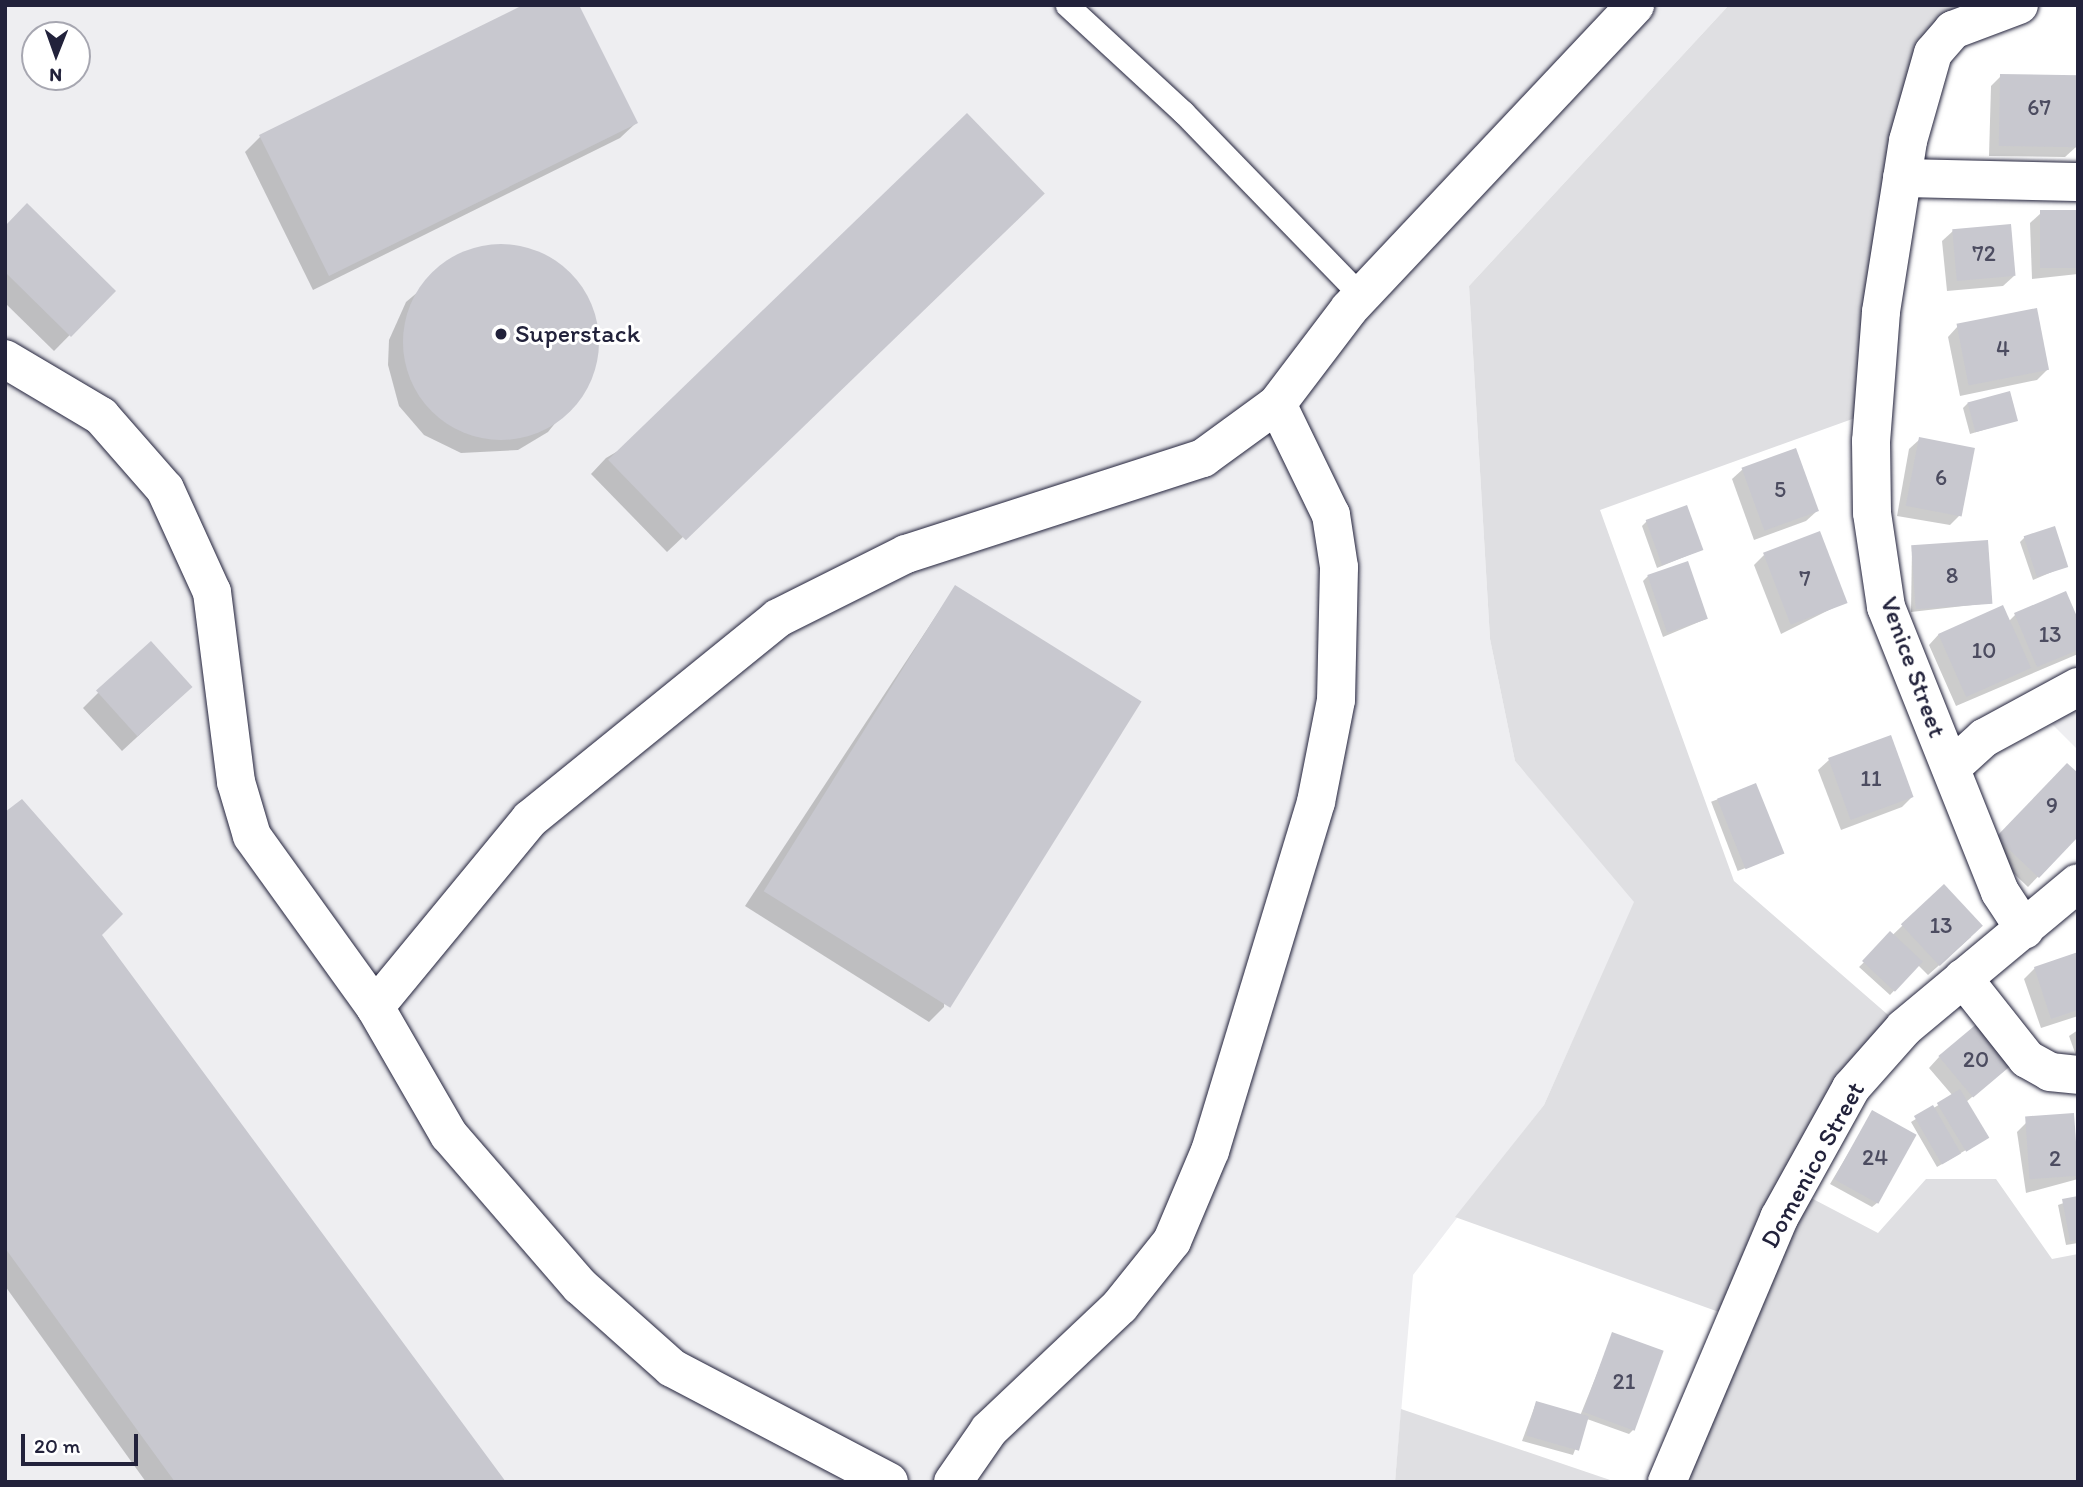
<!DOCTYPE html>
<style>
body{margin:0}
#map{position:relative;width:2083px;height:1487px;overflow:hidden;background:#fff;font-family:Itim,sans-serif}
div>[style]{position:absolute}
.built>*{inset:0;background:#eeeef1}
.green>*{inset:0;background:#dfdfe2}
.shadow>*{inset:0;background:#0003;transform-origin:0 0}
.building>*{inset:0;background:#c8c8cf;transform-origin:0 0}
.round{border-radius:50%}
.roads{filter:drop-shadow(0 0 2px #22223b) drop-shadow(0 0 2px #22223b)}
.lane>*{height:23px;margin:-11.5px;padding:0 11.5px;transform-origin:11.5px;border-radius:11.5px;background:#fff}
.street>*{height:38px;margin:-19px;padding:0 19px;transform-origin:19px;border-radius:19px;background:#fff}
.dots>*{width:19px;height:19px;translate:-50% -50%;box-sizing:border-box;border:4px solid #fff;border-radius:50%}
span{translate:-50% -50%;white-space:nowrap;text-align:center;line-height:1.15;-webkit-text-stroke:6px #fff;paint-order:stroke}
.number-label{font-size:23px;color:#4c4c60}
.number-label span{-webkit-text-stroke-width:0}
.poi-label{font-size:26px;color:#22223b}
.left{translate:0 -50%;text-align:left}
.street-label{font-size:26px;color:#22223b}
.frame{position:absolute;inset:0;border:7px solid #22223b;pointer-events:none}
.north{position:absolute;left:21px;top:21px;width:70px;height:70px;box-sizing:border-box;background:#fff;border:2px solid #a7a7b1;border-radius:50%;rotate:181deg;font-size:19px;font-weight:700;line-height:28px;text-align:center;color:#22223b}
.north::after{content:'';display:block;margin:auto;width:24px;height:32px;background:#22223b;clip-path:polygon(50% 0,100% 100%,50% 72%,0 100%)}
.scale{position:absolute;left:21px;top:1434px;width:117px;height:32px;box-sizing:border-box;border:4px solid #22223b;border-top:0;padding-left:9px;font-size:21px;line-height:24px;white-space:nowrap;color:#22223b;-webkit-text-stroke:5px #fff;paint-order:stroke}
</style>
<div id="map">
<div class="built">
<div style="clip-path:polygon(evenodd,5px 5px,1729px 5px,1469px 286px,1490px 639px,1515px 761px,1635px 902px,1544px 1105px,1413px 1275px,1395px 1482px,5px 1482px,5px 5px,35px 35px,77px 35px,77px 77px,35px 77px,35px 35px)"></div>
<div style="clip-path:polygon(2078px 690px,2078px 750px,2039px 711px)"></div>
</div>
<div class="green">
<div style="clip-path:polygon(1729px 5px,2005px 5px,1950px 27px,1869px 413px,1600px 510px,1734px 881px,1902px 1027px,1792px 1188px,1878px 1233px,1926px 1179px,1996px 1179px,2052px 1259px,2078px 1254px,2078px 1482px,1662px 1482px,1730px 1316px,1455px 1217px,1544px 1105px,1634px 902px,1515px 761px,1490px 639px,1469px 286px)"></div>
<div style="clip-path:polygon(1401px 1409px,1616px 1482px,1395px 1482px)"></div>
</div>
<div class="shadow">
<div style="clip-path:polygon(2001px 76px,2076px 147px,2065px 157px,1989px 156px,1991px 86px)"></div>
<div style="clip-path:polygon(636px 123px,620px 138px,313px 290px,245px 152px,260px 137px)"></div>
<div style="clip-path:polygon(1028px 209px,667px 552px,591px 474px,606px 458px)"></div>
<div style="clip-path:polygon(2078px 212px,2078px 274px,2032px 279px,2030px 223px,2041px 213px)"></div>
<div style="clip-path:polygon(5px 228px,113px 291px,54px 351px,5px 303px)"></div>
<div style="clip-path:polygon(1953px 231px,2014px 276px,2003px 286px,1947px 291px,1942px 241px)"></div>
<div style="clip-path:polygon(518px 247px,554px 261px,590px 304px,598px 346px,591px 379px,548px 432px,518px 450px,461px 453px,424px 435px,399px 406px,388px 365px,389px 340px,406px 302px,464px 253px)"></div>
<div style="clip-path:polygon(1958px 326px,2047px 370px,2037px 380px,1960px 396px,1948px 337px)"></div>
<div style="clip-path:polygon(1968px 403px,2016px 420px,1970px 434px,1963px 408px)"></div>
<div style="clip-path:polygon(1920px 439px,1960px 515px,1950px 525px,1897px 516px,1909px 449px)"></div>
<div style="clip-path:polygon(1743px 469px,1817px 511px,1806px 521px,1754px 540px,1732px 479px)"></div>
<div style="clip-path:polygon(1647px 521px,1701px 550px,1657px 568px,1642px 526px)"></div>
<div style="clip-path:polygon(2025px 537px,2066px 566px,2033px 580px,2020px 542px)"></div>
<div style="clip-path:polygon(1912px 547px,1990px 603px,1911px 612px)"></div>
<div style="clip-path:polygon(1764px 555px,1845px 602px,1781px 634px,1754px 565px)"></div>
<div style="clip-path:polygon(1648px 576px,1706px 619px,1663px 637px,1643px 581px)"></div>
<div style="clip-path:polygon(955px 587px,944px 1007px,929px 1022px,745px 906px)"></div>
<div style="clip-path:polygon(2015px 615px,2078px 623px,2078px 654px,1956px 706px,1929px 645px,1939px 634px,2008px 622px)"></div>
<div style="clip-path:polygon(98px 693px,175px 702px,122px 751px,83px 708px)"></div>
<div style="clip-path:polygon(1829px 760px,1912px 797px,1902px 807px,1841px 830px,1818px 770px)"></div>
<div style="clip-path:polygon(2067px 765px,2078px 835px,2028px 887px,1987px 848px)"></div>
<div style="left:1755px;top:785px;width:74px;height:47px;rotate:69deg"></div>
<div style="clip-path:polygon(5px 814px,100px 934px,503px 1482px,146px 1482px,5px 1286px)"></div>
<div style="clip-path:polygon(1944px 886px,1971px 937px,1928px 975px,1918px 965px,1890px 995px,1859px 967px)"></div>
<div style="clip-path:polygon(2078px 954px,2078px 1016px,2041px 1028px,2024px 979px,2035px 968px)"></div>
<div style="clip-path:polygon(2078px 1030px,2078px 1061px,2069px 1036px)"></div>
<div style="clip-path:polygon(1939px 1057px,2001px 1073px,1966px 1102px,1988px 1137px,1937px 1167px,1911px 1122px,1953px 1096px,1929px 1068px)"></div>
<div style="clip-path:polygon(1873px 1112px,1877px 1203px,1872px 1207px,1830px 1184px)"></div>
<div style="clip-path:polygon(2072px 1115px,2078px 1179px,2026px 1193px,2017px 1132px,2027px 1122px)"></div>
<div style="clip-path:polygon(2078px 1198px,2078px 1243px,2066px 1245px,2058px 1205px)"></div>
<div style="clip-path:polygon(1613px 1334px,1634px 1429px,1629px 1434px,1587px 1419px,1573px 1455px,1522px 1441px,1536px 1403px,1580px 1416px)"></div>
</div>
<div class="building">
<div style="clip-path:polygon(523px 5px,579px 5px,638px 123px,329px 276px,259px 135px)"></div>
<div style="left:2000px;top:74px;width:78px;height:72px;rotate:1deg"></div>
<div style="left:967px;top:113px;width:112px;height:499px;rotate:46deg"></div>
<div style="clip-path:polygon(27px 203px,116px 291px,71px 337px,5px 272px,5px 226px)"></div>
<div style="left:2078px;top:210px;width:58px;height:38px;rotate:90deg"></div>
<div style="left:2011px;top:224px;width:52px;height:59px;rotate:85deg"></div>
<div class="round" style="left:403px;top:244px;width:196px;height:196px"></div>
<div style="left:2037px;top:308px;width:63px;height:82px;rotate:79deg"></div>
<div style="left:2010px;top:391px;width:31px;height:44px;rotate:75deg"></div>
<div style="left:1919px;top:437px;width:57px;height:70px;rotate:11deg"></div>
<div style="left:1796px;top:448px;width:67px;height:58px;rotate:70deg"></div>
<div style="left:1687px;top:505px;width:48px;height:44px;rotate:70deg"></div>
<div style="left:2055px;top:526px;width:43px;height:33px;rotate:72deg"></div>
<div style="left:1820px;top:531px;width:77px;height:61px;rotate:69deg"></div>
<div style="left:1988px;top:540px;width:64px;height:77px;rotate:86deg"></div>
<div style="left:1688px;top:561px;width:61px;height:43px;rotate:71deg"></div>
<div style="left:955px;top:585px;width:220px;height:361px;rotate:32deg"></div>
<div style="clip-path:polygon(2066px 591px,2078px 619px,2078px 650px,2037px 667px,2014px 613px)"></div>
<div style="left:2003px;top:605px;width:69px;height:71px;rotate:66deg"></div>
<div style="left:151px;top:641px;width:62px;height:74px;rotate:48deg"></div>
<div style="left:1891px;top:735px;width:66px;height:67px;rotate:70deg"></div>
<div style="clip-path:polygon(2067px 763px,2078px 773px,2078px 837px,2039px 878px,1996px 837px)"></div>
<div style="left:1756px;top:783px;width:76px;height:42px;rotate:68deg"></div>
<div style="clip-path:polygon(22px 799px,123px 914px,102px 935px,506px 1482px,175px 1482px,5px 1248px,5px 812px)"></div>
<div style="left:1944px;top:884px;width:57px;height:59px;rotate:47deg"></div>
<div style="left:1890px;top:931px;width:45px;height:41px;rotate:43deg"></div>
<div style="clip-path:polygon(2078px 952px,2078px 1010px,2051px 1019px,2034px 967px)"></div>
<div style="left:1979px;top:1022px;width:54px;height:53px;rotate:50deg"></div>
<div style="left:1960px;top:1089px;width:57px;height:27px;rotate:59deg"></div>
<div style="left:1933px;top:1105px;width:56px;height:22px;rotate:60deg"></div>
<div style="left:1872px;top:1110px;width:51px;height:79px;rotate:29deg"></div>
<div style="left:2074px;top:1113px;width:63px;height:49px;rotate:86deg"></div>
<div style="clip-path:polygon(2078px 1196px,2078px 1240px,2070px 1241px,2062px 1199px)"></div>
<div style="left:1612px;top:1332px;width:55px;height:85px;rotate:20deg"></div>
<div style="left:1536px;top:1401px;width:55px;height:36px;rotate:16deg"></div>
</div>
<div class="roads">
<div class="lane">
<div style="left:1067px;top:5px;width:158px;rotate:42.7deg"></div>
<div style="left:1183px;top:112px;width:256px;rotate:45.9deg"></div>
</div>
<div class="street">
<div style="left:2019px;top:5px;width:71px;rotate:159.3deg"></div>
<div style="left:1953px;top:30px;width:30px;rotate:131deg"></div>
<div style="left:1933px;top:53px;width:91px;rotate:105.9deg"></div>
<div style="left:1908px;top:141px;width:173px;rotate:99deg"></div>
<div style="left:1881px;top:312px;width:129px;rotate:94.4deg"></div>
<div style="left:1871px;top:441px;width:72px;rotate:89.2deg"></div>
<div style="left:1872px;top:513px;width:95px;rotate:81.5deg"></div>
<div style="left:1886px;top:607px;width:307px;rotate:68.2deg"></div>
<div style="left:2000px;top:892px;width:45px;rotate:56.7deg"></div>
<div style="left:1902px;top:178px;width:176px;rotate:1.3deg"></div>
<div style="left:5px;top:359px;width:112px;rotate:30.7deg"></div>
<div style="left:101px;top:416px;width:97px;rotate:48.8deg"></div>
<div style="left:165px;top:489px;width:113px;rotate:65.5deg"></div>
<div style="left:212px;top:592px;width:192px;rotate:82.8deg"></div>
<div style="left:236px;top:782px;width:56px;rotate:73.5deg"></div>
<div style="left:252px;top:836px;width:211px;rotate:54.3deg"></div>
<div style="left:375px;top:1007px;width:148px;rotate:60deg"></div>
<div style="left:449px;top:1135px;width:200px;rotate:49.1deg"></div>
<div style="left:580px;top:1286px;width:123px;rotate:41.7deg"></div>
<div style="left:672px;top:1368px;width:245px;rotate:27.7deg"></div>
<div style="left:1951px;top:768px;width:45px;rotate:-42.3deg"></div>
<div style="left:1984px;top:738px;width:107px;rotate:-28.5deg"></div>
<div style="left:1963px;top:978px;width:103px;rotate:51.7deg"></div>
<div style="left:2027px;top:1059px;width:26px;rotate:29deg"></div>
<div style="left:2050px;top:1072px;width:28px;rotate:6deg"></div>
<div style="left:375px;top:1007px;width:244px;rotate:-50.5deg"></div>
<div style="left:530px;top:819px;width:319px;rotate:-39deg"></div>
<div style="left:778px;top:618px;width:143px;rotate:-26.6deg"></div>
<div style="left:906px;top:554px;width:312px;rotate:-17.9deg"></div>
<div style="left:1203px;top:458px;width:92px;rotate:-36.1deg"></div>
<div style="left:1277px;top:404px;width:119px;rotate:-52.8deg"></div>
<div style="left:1349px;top:309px;width:417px;rotate:-46.7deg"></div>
<div style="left:953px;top:1482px;width:63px;rotate:-55.3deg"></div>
<div style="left:989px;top:1430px;width:180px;rotate:-43.4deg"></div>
<div style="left:1120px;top:1306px;width:83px;rotate:-51.3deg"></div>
<div style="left:1172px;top:1241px;width:98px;rotate:-67.1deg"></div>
<div style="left:1210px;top:1151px;width:365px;rotate:-73.1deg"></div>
<div style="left:1316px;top:802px;width:104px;rotate:-78.9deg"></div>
<div style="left:1336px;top:700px;width:133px;rotate:-88.7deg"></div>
<div style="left:1339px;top:567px;width:53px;rotate:-98.7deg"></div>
<div style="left:1331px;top:515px;width:123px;rotate:-115.9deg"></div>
<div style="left:1667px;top:1482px;width:287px;rotate:-67deg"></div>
<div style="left:1779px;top:1218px;width:149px;rotate:-61deg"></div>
<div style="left:1851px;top:1088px;width:80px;rotate:-48.5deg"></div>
<div style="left:1904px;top:1028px;width:226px;rotate:-39.8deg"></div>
</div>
</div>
<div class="dots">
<div style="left:501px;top:334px;background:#22223b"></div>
</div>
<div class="number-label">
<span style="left:2039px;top:107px">67</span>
<span style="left:1984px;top:253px">72</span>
<span style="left:2003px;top:348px">4</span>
<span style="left:1941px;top:477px">6</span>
<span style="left:1780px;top:489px">5</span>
<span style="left:1952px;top:575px">8</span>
<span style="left:1805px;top:578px">7</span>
<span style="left:2050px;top:634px">13</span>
<span style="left:1984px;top:650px">10</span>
<span style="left:1871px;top:778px">11</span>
<span style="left:2052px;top:805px">9</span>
<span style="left:1941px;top:925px">13</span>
<span style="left:1976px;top:1059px">20</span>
<span style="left:1875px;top:1157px">24</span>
<span style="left:2055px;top:1158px">2</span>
<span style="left:1624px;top:1381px">21</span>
</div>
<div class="poi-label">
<span class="left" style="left:515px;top:334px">Superstack</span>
</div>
<div class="street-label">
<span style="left:1913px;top:667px;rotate:70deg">Venice Street</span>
<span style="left:1813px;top:1165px;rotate:-61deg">Domenico Street</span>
</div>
<div class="frame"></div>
<div class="north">N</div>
<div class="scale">20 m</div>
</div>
